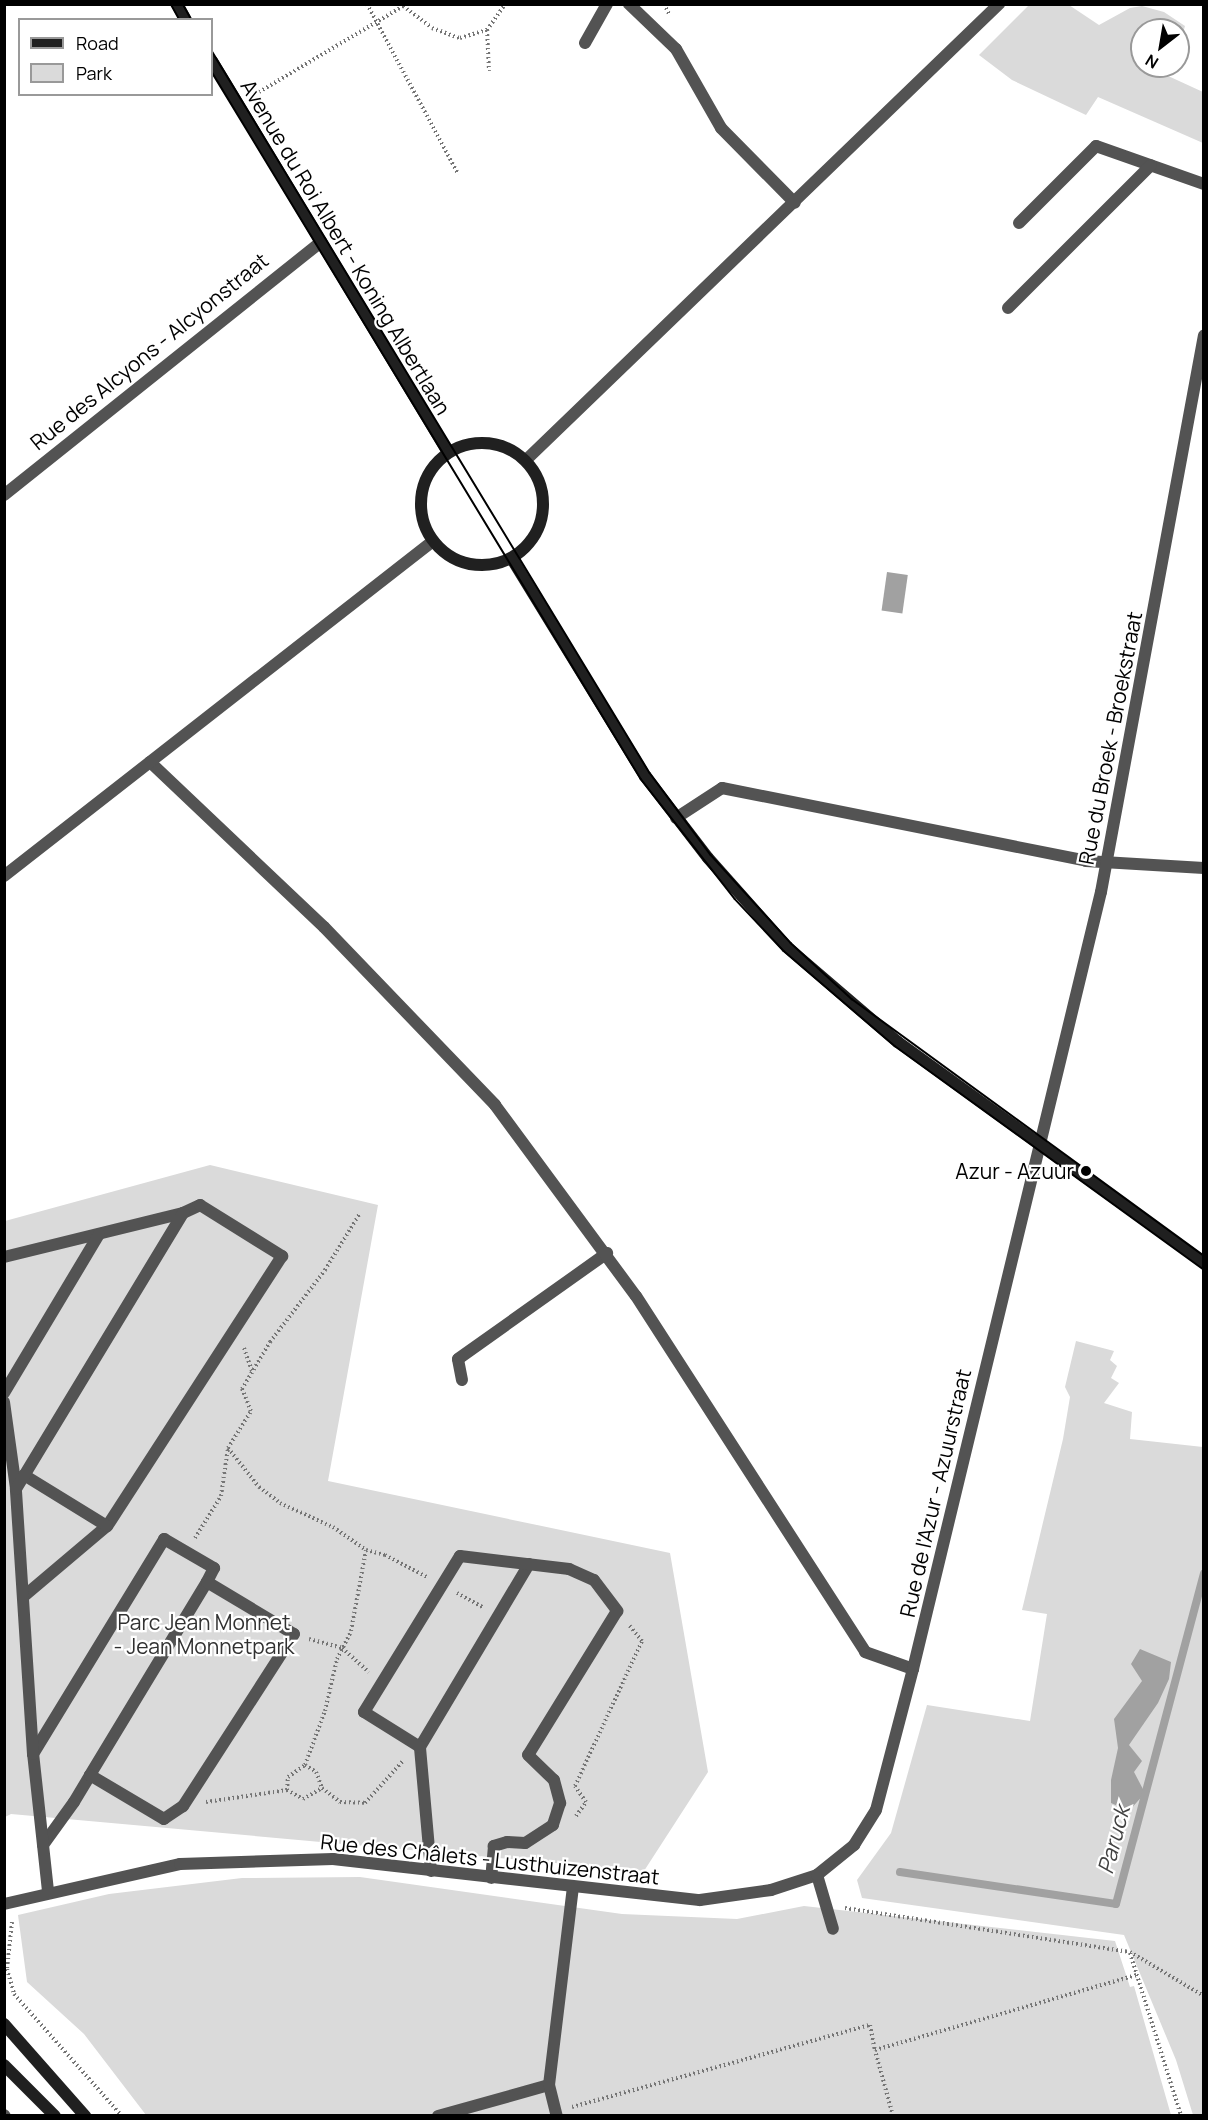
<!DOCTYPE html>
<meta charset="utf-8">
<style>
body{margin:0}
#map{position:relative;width:1208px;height:2120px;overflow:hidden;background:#fff;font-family:Manrope,sans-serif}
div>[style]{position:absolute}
.green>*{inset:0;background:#dadada}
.water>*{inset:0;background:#a1a1a1;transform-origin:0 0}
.stream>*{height:8px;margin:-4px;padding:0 4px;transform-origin:4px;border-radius:4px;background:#a1a1a1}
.path>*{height:4px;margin-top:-2px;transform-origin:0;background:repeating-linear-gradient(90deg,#757575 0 1.5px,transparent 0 4.5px)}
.lane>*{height:12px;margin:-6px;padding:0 6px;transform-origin:6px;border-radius:6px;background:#535353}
.street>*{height:12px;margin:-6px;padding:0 6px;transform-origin:6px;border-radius:6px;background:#535353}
.secondary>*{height:12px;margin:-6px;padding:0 6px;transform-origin:6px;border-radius:6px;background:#202020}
.secondary>.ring{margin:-6px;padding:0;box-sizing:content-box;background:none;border:12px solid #202020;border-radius:50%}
.tram>*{height:1.5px;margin:-0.75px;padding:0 0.75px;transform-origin:0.75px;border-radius:0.75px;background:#000}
.dots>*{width:16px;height:16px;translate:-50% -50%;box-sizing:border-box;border:3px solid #fff;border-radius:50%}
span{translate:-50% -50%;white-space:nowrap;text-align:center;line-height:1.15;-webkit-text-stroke:4.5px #fff;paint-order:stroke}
.street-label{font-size:21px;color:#000}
.poi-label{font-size:21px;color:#000}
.right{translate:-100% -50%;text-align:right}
.park-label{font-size:21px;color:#313131}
.water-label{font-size:22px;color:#424242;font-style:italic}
.frame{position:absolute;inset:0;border:6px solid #000;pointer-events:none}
.legend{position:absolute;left:18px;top:18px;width:195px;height:78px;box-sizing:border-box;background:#fff;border:2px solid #999;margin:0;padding:8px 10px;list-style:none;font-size:18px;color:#000}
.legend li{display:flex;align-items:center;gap:12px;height:30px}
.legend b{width:30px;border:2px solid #999}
.north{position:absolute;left:1130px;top:18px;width:60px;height:60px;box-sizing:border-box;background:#fff;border:2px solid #999;border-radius:50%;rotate:211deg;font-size:16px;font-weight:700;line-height:24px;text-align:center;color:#000}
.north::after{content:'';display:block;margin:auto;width:21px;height:27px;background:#000;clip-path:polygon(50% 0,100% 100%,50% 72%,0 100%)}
</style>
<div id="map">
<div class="green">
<div style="clip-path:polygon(1030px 4px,1069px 5px,1099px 25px,1130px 8px,1142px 6px,1164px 12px,1185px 26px,1178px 51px,1178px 30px,1142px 30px,1142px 66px,1170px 66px,1166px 75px,1203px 92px,1203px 143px,1098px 97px,1086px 115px,1012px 80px,979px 55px)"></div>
<div style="clip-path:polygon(210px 1165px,378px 1205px,328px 1481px,670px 1553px,708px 1772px,644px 1871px,11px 1814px,5px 1817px,5px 1221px)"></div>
<div style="clip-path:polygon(1076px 1341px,1114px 1351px,1110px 1360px,1117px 1366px,1111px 1378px,1119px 1383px,1104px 1403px,1132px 1412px,1130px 1439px,1203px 1447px,1203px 2115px,1193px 2115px,1176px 2060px,1124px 1935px,862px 1898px,857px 1880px,891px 1833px,927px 1705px,1030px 1721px,1047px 1614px,1022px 1610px,1063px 1439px,1070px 1397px,1065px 1387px)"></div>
<div style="clip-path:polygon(360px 1877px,622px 1914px,737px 1919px,804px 1906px,1115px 1941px,1130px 1987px,1134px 1986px,1171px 2115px,146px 2115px,84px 2034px,27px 1982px,18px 1915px,109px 1894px,242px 1878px)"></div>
</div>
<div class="water">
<div style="left:887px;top:572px;width:21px;height:39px;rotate:8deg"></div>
<div style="clip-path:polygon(1140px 1649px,1171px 1662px,1169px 1679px,1158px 1703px,1129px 1745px,1142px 1761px,1134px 1772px,1145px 1793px,1129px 1811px,1111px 1803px,1111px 1780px,1118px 1748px,1114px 1719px,1142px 1681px,1131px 1664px)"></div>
</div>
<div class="stream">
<div style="left:900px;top:1872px;width:218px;rotate:8.4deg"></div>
<div style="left:1116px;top:1904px;width:342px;rotate:-75.1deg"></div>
</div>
<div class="path">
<div style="left:367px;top:4px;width:193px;rotate:61.8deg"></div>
<div style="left:664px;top:4px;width:11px;rotate:63deg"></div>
<div style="left:403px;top:6px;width:36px;rotate:37deg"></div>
<div style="left:432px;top:28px;width:30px;rotate:20deg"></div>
<div style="left:460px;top:38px;width:28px;rotate:-17deg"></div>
<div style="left:487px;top:30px;width:32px;rotate:-55deg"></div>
<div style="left:487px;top:30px;width:41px;rotate:87.2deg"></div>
<div style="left:259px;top:92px;width:168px;rotate:-30.8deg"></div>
<div style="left:244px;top:1348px;width:24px;rotate:71deg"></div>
<div style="left:228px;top:1448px;width:50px;rotate:51.5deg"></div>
<div style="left:259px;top:1487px;width:26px;rotate:37deg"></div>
<div style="left:280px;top:1503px;width:58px;rotate:24.4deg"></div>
<div style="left:333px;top:1527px;width:40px;rotate:34.9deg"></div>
<div style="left:366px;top:1550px;width:20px;rotate:15deg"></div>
<div style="left:385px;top:1555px;width:47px;rotate:27.6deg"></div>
<div style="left:195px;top:1538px;width:49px;rotate:-58.2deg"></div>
<div style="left:221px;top:1496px;width:49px;rotate:-81.7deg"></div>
<div style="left:228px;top:1448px;width:44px;rotate:-58.1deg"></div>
<div style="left:251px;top:1411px;width:24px;rotate:-112deg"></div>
<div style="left:242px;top:1389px;width:55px;rotate:-59.2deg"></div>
<div style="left:270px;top:1342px;width:91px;rotate:-52.6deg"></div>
<div style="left:325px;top:1270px;width:67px;rotate:-58.4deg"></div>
<div style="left:457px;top:1593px;width:29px;rotate:29deg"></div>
<div style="left:309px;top:1639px;width:34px;rotate:15deg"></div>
<div style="left:342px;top:1648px;width:36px;rotate:42deg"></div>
<div style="left:305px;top:1765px;width:58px;rotate:-69.7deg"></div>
<div style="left:325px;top:1711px;width:53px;rotate:-77deg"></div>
<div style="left:337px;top:1659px;width:31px;rotate:-63deg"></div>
<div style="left:351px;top:1631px;width:82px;rotate:-79.5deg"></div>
<div style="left:322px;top:1788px;width:23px;rotate:38deg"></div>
<div style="left:340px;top:1802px;width:25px;rotate:2deg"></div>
<div style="left:365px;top:1803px;width:57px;rotate:-47.9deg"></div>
<div style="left:287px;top:1790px;width:13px;rotate:-86deg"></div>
<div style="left:288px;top:1777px;width:21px;rotate:-35deg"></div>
<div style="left:305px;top:1765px;width:13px;rotate:32deg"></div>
<div style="left:316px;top:1772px;width:17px;rotate:69deg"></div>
<div style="left:206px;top:1802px;width:82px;rotate:-8.4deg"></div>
<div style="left:287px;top:1790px;width:18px;rotate:29deg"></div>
<div style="left:303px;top:1799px;width:22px;rotate:-30deg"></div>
<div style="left:576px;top:1816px;width:17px;rotate:-54deg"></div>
<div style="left:586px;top:1802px;width:19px;rotate:-125deg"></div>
<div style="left:575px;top:1786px;width:160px;rotate:-65.2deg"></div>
<div style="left:642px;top:1641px;width:21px;rotate:-129deg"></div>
<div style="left:845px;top:1908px;width:288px;rotate:8.8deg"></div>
<div style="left:1130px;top:1952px;width:86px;rotate:30.7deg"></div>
<div style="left:12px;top:1922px;width:47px;rotate:96.1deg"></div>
<div style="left:7px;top:1969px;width:26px;rotate:74deg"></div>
<div style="left:14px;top:1994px;width:163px;rotate:48.5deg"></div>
<div style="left:1130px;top:1953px;width:171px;rotate:72.6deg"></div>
<div style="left:572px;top:2107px;width:309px;rotate:-15.4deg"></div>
<div style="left:870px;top:2025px;width:25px;rotate:79deg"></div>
<div style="left:893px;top:2116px;width:68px;rotate:-105.3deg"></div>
<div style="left:875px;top:2050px;width:273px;rotate:-16deg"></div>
</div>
<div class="lane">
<div style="left:629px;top:4px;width:65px;rotate:43.8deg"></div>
<div style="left:676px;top:49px;width:91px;rotate:60.3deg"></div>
<div style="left:721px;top:128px;width:105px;rotate:45.4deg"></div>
<div style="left:585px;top:43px;width:45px;rotate:-60.6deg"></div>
<div style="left:1019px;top:223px;width:109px;rotate:-45deg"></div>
<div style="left:1096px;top:146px;width:114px;rotate:19.4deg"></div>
<div style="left:1008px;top:308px;width:202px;rotate:-45deg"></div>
<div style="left:4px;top:1257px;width:184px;rotate:-13.8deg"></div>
<div style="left:183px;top:1213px;width:19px;rotate:-25deg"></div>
<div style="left:200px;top:1205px;width:97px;rotate:31.9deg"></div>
<div style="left:282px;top:1256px;width:322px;rotate:122.9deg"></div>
<div style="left:107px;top:1526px;width:110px;rotate:139.8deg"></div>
<div style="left:462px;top:1380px;width:21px;rotate:-101deg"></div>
<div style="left:458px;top:1359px;width:183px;rotate:-35.4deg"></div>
<div style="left:4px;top:1393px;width:185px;rotate:-59.1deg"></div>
<div style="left:4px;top:1402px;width:88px;rotate:82.1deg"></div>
<div style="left:24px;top:1475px;width:97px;rotate:31.6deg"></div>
<div style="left:420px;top:1747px;width:213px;rotate:-59.2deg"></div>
<div style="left:33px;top:1754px;width:252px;rotate:-58.6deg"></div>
<div style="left:164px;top:1539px;width:58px;rotate:30.1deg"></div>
<div style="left:214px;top:1568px;width:16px;rotate:117deg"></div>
<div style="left:43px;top:1845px;width:53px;rotate:-54.2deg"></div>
<div style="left:74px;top:1802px;width:31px;rotate:-59deg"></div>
<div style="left:90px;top:1775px;width:226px;rotate:-58.8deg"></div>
<div style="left:207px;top:1582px;width:101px;rotate:30.9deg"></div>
<div style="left:294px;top:1634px;width:205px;rotate:122.8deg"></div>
<div style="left:183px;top:1806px;width:23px;rotate:146deg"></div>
<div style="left:164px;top:1819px;width:86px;rotate:-149.3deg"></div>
<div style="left:431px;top:1871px;width:124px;rotate:-95.1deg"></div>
<div style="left:420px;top:1747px;width:66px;rotate:-148deg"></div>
<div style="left:364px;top:1712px;width:183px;rotate:-58.4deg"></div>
<div style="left:460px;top:1556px;width:110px;rotate:6.8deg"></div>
<div style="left:569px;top:1569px;width:27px;rotate:24deg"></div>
<div style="left:594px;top:1580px;width:39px;rotate:53deg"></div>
<div style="left:617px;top:1611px;width:169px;rotate:121.7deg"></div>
<div style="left:528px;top:1755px;width:36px;rotate:44deg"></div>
<div style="left:554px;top:1780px;width:24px;rotate:75deg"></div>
<div style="left:560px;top:1803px;width:23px;rotate:108deg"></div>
<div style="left:553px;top:1825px;width:33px;rotate:147deg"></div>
<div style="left:525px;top:1843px;width:18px;rotate:-177deg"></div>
<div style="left:507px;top:1842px;width:14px;rotate:163deg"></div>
<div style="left:494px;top:1846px;width:32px;rotate:95deg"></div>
<div style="left:817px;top:1875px;width:56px;rotate:73.5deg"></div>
<div style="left:48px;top:1891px;width:138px;rotate:-96.2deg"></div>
<div style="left:33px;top:1754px;width:266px;rotate:-93.7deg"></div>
<div style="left:16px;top:1489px;width:323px;rotate:-58.8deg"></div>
<div style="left:549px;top:2085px;width:32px;rotate:76deg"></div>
<div style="left:4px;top:2115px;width:1px;rotate:45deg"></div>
<div style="left:438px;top:2116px;width:115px;rotate:-15.6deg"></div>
<div style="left:549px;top:2085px;width:198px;rotate:-83.1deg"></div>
</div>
<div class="street">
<div style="left:526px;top:460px;width:657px;rotate:-43.95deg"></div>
<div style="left:4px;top:495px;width:406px;rotate:-38.6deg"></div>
<div style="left:150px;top:762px;width:240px;rotate:43.5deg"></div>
<div style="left:324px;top:927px;width:247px;rotate:46.1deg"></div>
<div style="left:495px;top:1105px;width:237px;rotate:53.6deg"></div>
<div style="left:636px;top:1296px;width:423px;rotate:57.2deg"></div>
<div style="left:865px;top:1652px;width:51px;rotate:19.5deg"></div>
<div style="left:676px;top:818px;width:55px;rotate:-33.1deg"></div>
<div style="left:722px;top:788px;width:371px;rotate:11.3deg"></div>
<div style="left:1086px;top:861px;width:118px;rotate:3.4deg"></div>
<div style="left:4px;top:876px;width:544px;rotate:-37.99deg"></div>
<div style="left:4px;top:1904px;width:180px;rotate:-12.8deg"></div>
<div style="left:180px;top:1864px;width:153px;rotate:-1.9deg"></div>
<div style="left:333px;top:1859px;width:369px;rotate:6.4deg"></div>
<div style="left:700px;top:1900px;width:72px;rotate:-8deg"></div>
<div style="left:771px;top:1890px;width:48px;rotate:-18.1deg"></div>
<div style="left:817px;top:1875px;width:48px;rotate:-39deg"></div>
<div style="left:854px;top:1845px;width:41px;rotate:-57.8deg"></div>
<div style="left:876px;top:1810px;width:146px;rotate:-75.3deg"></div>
<div style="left:913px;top:1669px;width:799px;rotate:-76.4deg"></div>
<div style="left:1101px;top:892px;width:566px;rotate:-79.52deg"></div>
</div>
<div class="secondary">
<div style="left:177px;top:4px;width:18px;rotate:61deg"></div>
<div style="left:212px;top:61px;width:457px;rotate:58.9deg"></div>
<div class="ring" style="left:421px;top:443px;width:110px;height:110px"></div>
<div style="left:512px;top:559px;width:255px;rotate:58.5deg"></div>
<div style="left:645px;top:776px;width:103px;rotate:52.5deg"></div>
<div style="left:708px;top:858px;width:119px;rotate:48.4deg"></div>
<div style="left:787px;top:947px;width:146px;rotate:40.6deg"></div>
<div style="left:898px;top:1042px;width:377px;rotate:35.8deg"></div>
<div style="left:4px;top:2024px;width:123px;rotate:48.6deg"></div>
<div style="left:4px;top:2065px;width:72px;rotate:45deg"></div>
</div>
<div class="tram">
<div style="left:171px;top:4px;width:18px;rotate:61deg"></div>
<div style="left:183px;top:4px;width:18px;rotate:61deg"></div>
<div style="left:212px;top:51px;width:844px;rotate:58.76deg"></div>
<div style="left:650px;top:773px;width:102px;rotate:53.4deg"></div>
<div style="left:711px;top:855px;width:119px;rotate:47.7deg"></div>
<div style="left:791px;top:943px;width:83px;rotate:42.6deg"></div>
<div style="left:852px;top:999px;width:436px;rotate:36.1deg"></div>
<div style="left:212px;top:72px;width:827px;rotate:58.75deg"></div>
<div style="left:641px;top:779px;width:152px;rotate:51.9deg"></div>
<div style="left:735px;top:899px;width:71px;rotate:46.7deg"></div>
<div style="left:784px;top:951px;width:146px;rotate:40.6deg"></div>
<div style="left:895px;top:1046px;width:382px;rotate:35.9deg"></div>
</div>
<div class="dots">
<div style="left:1086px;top:1171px;background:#000"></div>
</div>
<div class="street-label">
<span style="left:346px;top:247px;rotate:59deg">Avenue du Roi Albert - Koning Albertlaan</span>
<span style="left:149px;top:351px;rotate:-39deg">Rue des Alcyons - Alcyonstraat</span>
<span style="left:1110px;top:738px;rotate:-79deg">Rue du Broek - Broekstraat</span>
<span style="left:935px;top:1493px;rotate:-77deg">Rue de l'Azur - Azuurstraat</span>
<span style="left:490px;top:1859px;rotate:6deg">Rue des Châlets - Lusthuizenstraat</span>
</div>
<div class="poi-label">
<span class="right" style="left:1074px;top:1171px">Azur - Azuur</span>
</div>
<div class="park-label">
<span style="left:204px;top:1634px">Parc Jean Monnet<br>- Jean Monnetpark</span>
</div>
<div class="water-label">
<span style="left:1114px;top:1840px;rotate:-75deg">Paruck</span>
</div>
<div class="frame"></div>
<ul class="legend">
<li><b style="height:8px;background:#202020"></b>Road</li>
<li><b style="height:16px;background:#dadada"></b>Park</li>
</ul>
<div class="north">N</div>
</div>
